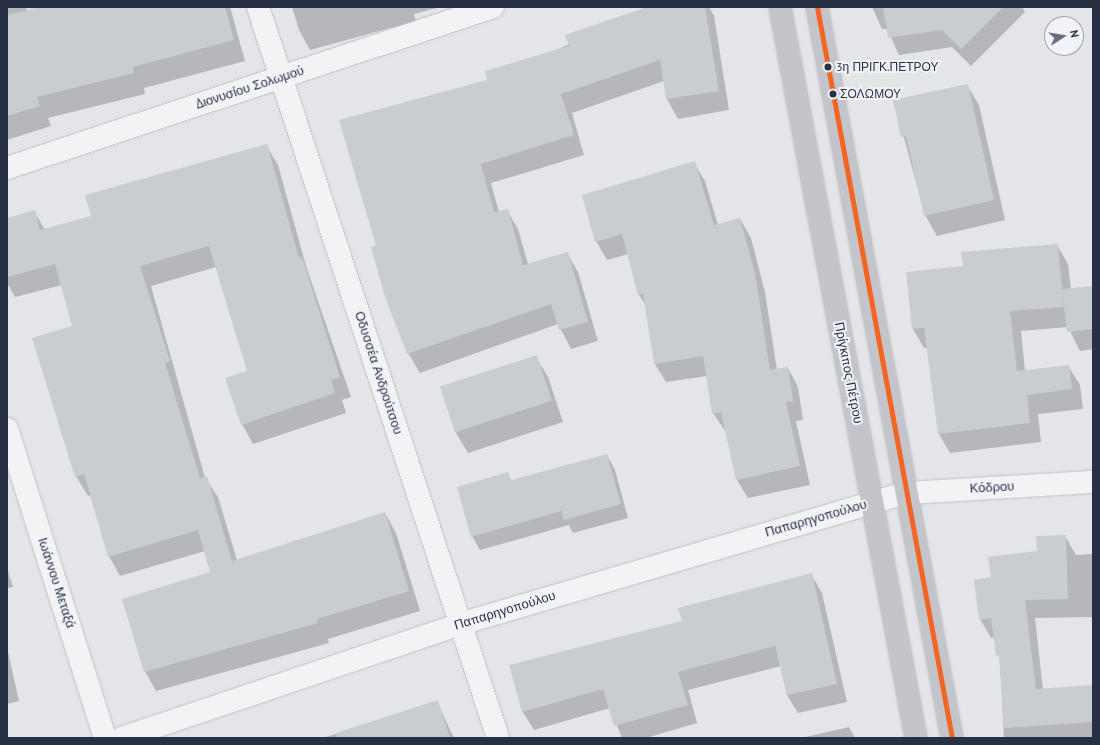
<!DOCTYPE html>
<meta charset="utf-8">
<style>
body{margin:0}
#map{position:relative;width:1100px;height:745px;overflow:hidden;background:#e3e5e9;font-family:"PT Sans",sans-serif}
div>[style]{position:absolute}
.shadow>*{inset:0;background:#0003}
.building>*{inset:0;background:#c9ccd0;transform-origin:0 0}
.roads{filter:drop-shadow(0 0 1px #c1c3c7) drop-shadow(0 0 1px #c1c3c7)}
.minor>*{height:22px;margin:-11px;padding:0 11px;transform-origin:11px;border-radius:11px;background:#f3f3f5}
.secondary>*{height:22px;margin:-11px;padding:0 11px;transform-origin:11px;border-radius:11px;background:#c3c5ca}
.bus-1>*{height:5px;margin:-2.5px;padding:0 2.5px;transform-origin:2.5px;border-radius:2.5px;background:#f26522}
.dots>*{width:11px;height:11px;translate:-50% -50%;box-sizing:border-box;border:2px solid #f1f3f8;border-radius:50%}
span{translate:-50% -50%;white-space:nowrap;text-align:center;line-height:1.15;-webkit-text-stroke:4px #f1f3f8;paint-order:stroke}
.bus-label{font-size:12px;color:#283044}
.left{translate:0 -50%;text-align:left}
.street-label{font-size:13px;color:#283044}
.frame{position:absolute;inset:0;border:8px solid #283044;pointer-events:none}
.north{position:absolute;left:1044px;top:16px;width:40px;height:40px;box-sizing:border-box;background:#f1f3f8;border:1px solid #a1a5b0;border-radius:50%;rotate:78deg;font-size:11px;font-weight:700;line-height:16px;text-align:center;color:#283044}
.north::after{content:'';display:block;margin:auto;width:14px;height:18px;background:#696f7e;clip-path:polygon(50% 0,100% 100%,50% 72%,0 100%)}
</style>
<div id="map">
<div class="shadow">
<div style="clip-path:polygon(7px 7px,26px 7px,27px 11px,43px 7px,230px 7px,245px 61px,144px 88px,145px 94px,48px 118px,51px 126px,7px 140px)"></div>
<div style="clip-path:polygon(292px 7px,441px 7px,414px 14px,416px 21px,310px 50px,299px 30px)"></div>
<div style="clip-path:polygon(650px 7px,709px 7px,714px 16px,729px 110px,678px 119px,667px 99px,664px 81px,572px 113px,584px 155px,491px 183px,499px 212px,507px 210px,518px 229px,528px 264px,567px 253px,578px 272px,598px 341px,571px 349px,558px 324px,420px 373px,408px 353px,377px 246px,489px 81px)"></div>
<div style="clip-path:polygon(872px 7px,1022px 7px,1025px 12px,971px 66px,952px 47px,899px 55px,887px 29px,882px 29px)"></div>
<div style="clip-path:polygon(967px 85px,979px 105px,1005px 220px,937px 236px,925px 215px,894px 101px)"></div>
<div style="clip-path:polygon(266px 145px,278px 165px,306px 266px,351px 397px,342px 400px,346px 413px,253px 444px,242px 424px,248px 371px,216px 267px,151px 286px,205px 478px,218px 497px,237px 560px,385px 513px,396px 533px,420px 611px,328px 639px,329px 643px,156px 691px,145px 671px,211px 573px,205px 551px,120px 576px,109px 556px,91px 495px,88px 496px,76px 476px,73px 326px,62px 285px,15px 297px,7px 283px,7px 219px,34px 211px,45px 230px,92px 217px)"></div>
<div style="clip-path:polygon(694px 163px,705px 181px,718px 225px,740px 219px,751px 238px,765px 292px,777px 370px,788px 368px,798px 387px,803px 420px,796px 421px,810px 485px,748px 498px,737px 480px,726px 432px,713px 413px,707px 376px,666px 382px,655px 364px,647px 308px,639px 295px,628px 254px,607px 260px,596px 241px)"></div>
<div style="clip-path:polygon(1057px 245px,1068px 264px,1071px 289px,1093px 287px,1093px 349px,1080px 351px,1068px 327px,1021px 331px,1025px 371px,1068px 366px,1080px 385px,1083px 409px,1038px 414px,1041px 442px,950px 453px,939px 434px,928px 348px,924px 348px,913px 329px,964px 267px)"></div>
<div style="clip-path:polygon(536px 357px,548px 377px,563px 422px,468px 453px,456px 433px)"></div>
<div style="clip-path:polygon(607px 455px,615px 470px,628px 518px,573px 533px,569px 525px,480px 550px,472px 536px,508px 473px,512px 481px)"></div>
<div style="clip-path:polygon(1065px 536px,1076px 555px,1093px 554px,1093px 617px,1035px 618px,1043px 690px,1093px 686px,1093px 738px,1004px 738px,1000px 661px,995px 637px,991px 638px,980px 619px,992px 578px)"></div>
<div style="clip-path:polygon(7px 568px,13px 587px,7px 588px)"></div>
<div style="clip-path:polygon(811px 574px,822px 593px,847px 702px,798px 713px,787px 695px,781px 666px,688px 690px,697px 723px,646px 738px,622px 738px,610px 708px,534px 730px,523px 712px,510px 666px,683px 622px)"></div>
<div style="clip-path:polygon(7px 647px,19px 701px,7px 704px)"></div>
<div style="clip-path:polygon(437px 702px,454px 738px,323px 738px)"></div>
<div style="clip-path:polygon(849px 727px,855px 738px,801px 738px)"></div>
</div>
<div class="building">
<div style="clip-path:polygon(39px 7px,225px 7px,234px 40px,133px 67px,134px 73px,37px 97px,40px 106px,7px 116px,7px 15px)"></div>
<div style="clip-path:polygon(647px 7px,705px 7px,719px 91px,666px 99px,660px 60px,561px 94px,574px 135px,481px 164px,494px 212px,508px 209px,523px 265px,568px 252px,588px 322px,559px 330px,551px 304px,407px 354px,385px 297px,371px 247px,376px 246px,339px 120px,487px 80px,485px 71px,569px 46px,565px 35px)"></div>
<div style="clip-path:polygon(883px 7px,1003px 7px,961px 49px,942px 30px,888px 38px)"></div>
<div style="clip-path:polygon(968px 84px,994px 200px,924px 216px,906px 136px,901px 137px,893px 100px)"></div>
<div style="clip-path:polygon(267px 144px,299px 258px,302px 257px,340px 377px,331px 380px,335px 393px,241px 425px,225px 378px,247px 371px,209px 246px,140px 266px,170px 361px,165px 363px,200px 478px,207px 476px,232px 561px,385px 512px,409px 591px,317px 619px,318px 623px,144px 672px,122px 599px,210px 572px,198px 530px,108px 557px,84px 474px,75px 477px,32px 338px,72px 326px,55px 264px,7px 277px,7px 218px,35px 210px,40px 230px,91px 216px,85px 195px)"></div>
<div style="clip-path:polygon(695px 161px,714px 225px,740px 218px,755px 273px,770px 370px,788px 367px,793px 401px,786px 402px,800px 466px,736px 480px,721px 412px,712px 414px,703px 356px,654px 364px,643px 294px,638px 295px,622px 234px,595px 242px,582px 195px)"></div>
<div style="clip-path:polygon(1058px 244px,1064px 307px,1010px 311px,1017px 371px,1069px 365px,1072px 389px,1027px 395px,1030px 423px,938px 434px,924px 328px,912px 329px,906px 272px,963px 266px,961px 252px)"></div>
<div style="clip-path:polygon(1093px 286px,1093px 329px,1067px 332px,1062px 289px)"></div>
<div style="left:537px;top:355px;width:48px;height:102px;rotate:72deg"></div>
<div style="clip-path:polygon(607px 454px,621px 504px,564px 520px,562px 511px,471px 537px,457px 487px,508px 472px,511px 480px)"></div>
<div style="clip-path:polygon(1066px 535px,1068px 599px,1025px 600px,1036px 689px,1093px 685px,1093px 722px,1004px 728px,999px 655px,996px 656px,991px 618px,979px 620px,974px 580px,991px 577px,988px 557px,1037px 551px,1036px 536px)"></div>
<div style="clip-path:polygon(812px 573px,837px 684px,787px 695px,775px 646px,678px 672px,688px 705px,614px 726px,603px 689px,522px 712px,509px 665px,682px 621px,678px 608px)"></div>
<div style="clip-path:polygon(438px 700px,450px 738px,337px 738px,336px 733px)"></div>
</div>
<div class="roads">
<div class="minor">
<div style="left:258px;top:7px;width:769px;rotate:71.82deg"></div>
<div style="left:7px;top:168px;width:512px;rotate:-18.33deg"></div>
<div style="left:7px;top:429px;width:324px;rotate:72.4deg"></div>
<div style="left:122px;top:738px;width:357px;rotate:-18.6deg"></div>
<div style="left:460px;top:624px;width:465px;rotate:-16.4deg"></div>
<div style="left:906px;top:493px;width:187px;rotate:-3.4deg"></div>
</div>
<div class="secondary">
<div style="left:780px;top:7px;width:744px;rotate:79.46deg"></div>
<div style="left:817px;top:7px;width:743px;rotate:79.54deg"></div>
</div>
</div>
<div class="bus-1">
<div style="left:817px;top:7px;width:743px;rotate:79.54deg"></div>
</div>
<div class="dots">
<div style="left:828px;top:67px;background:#283044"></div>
<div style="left:833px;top:94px;background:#283044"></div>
</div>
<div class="bus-label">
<span class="left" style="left:836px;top:67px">3η ΠΡΙΓΚ.ΠΕΤΡΟΥ</span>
<span class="left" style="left:840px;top:94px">ΣΟΛΩΜΟΥ</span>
</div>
<div class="street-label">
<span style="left:250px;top:88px;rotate:-18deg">Διονυσίου Σολωμού</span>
<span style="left:378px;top:373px;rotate:72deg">Οδυσσέα Ανδρούτσου</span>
<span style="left:848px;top:373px;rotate:79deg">Πρίγκιπος Πέτρου</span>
<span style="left:992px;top:488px;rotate:-3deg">Κόδρου</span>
<span style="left:816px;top:519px;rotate:-16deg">Παπαρηγοπούλου</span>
<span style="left:56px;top:583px;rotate:72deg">Ιωάννου Μεταξά</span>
<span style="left:505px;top:611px;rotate:-17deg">Παπαρηγοπούλου</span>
</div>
<div class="frame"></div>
<div class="north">N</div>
</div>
